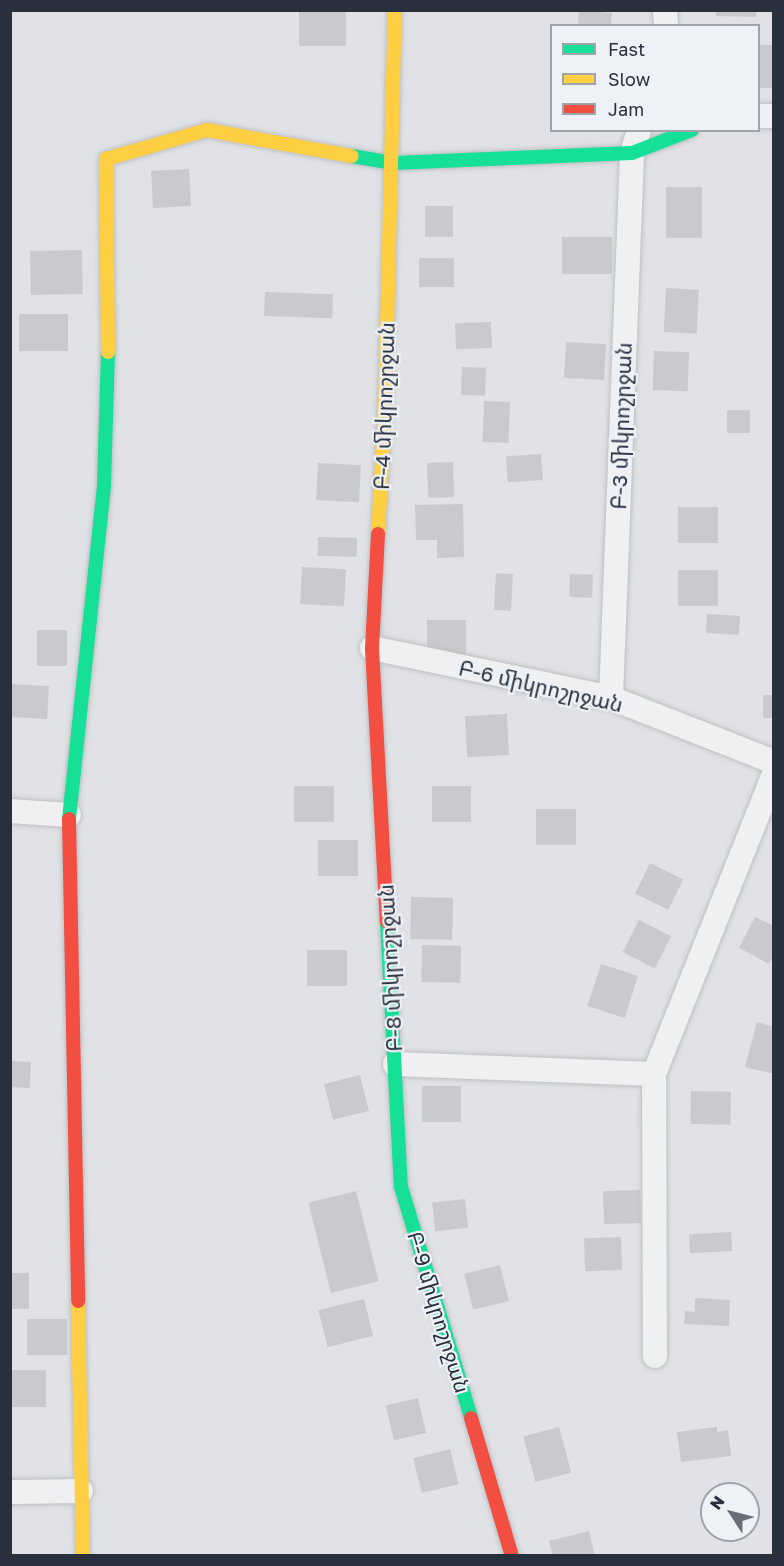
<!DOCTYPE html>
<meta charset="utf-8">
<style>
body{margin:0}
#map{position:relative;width:784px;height:1566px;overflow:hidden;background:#e0e2e5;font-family:"Golos Text","Noto Sans Armenian",sans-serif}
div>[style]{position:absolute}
.building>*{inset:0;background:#c9cacd;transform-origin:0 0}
.roads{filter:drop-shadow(0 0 2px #bec0c3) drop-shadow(0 0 2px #bec0c3)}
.street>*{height:24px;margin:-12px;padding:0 12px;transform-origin:12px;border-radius:12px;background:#f0f0f2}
.fast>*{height:14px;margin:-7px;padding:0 7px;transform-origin:7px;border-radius:7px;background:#16e098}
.slow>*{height:14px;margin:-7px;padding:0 7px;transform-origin:7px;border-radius:7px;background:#ffcf43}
.jam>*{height:14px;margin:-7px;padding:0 7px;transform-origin:7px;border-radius:7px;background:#f24e42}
span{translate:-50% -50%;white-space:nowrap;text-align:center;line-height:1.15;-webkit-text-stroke:4.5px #eef1f5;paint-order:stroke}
.street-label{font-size:21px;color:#28303e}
.frame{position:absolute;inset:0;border:12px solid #28303e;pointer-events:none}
.legend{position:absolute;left:550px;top:24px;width:210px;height:108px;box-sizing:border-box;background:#eef1f5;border:2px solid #9fa4ac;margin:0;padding:8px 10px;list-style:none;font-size:18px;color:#28303e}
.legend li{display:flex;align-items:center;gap:12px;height:30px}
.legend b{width:30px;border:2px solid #9fa4ac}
.north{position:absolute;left:700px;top:1482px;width:60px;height:60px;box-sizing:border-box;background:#eef1f5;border:2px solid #9fa4ac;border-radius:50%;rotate:306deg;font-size:16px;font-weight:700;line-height:24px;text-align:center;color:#28303e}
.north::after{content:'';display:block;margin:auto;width:21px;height:27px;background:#686e78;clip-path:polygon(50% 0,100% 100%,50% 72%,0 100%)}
</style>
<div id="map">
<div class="building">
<div style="left:299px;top:10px;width:47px;height:36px"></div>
<div style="clip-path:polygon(579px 10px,612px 13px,611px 26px,578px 26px)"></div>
<div style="clip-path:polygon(716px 10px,757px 10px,756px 17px,716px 16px)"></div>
<div style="left:758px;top:45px;width:16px;height:43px"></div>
<div style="left:189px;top:169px;width:37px;height:38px;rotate:87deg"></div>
<div style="left:666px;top:187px;width:36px;height:51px"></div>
<div style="left:425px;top:206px;width:28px;height:31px"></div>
<div style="left:562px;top:237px;width:50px;height:37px"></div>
<div style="left:82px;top:250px;width:44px;height:52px;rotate:89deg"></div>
<div style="left:419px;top:258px;width:35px;height:29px"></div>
<div style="left:666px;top:288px;width:33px;height:44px;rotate:3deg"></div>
<div style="left:265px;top:292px;width:68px;height:24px;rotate:2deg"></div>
<div style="left:19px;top:314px;width:49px;height:37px"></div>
<div style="left:491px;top:322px;width:26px;height:36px;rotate:88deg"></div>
<div style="left:566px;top:342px;width:40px;height:36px;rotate:3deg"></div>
<div style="left:654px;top:351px;width:35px;height:39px;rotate:2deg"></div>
<div style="left:462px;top:367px;width:24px;height:28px;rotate:2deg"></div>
<div style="left:484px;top:401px;width:26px;height:41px;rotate:2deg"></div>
<div style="left:727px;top:410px;width:23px;height:23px"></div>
<div style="left:541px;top:454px;width:26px;height:35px;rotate:86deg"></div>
<div style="left:453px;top:462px;width:35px;height:26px;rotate:88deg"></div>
<div style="left:318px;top:463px;width:43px;height:37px;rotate:3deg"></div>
<div style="clip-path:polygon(463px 504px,464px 557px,437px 558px,437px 540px,416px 540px,415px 505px)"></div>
<div style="left:678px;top:507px;width:40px;height:36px"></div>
<div style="left:318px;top:537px;width:39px;height:19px;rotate:1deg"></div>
<div style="left:302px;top:567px;width:44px;height:37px;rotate:3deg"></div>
<div style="left:678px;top:570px;width:40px;height:36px"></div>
<div style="left:496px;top:573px;width:17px;height:37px;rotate:3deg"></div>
<div style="left:570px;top:574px;width:23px;height:23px;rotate:2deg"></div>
<div style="left:707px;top:614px;width:33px;height:19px;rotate:3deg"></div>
<div style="left:466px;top:620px;width:37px;height:39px;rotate:90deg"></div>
<div style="left:37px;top:630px;width:30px;height:36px"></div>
<div style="left:10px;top:684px;width:39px;height:33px;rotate:3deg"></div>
<div style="left:763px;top:695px;width:11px;height:23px"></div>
<div style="left:507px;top:714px;width:41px;height:42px;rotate:87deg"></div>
<div style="left:294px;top:786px;width:40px;height:36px"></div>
<div style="left:432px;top:786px;width:39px;height:36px"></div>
<div style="left:536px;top:809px;width:40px;height:36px"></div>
<div style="left:318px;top:840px;width:40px;height:36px"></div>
<div style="left:650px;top:863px;width:37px;height:34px;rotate:26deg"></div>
<div style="left:411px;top:897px;width:42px;height:42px;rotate:1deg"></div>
<div style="clip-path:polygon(755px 917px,774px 926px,774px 954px,769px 964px,739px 948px)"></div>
<div style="left:639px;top:920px;width:36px;height:36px;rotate:27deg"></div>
<div style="left:422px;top:945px;width:39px;height:37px;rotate:1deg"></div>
<div style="left:307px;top:950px;width:40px;height:36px"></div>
<div style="left:601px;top:964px;width:39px;height:44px;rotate:18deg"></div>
<div style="clip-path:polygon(757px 1022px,774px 1027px,774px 1074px,745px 1067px)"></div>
<div style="left:10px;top:1061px;width:21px;height:26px;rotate:3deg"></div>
<div style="left:360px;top:1075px;width:37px;height:37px;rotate:76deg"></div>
<div style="left:422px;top:1086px;width:39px;height:36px"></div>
<div style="left:691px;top:1091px;width:40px;height:33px;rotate:1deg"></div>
<div style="left:640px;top:1190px;width:33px;height:37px;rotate:88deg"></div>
<div style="left:356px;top:1191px;width:93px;height:49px;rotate:76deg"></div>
<div style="left:465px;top:1199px;width:29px;height:33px;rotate:84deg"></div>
<div style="left:731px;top:1232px;width:19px;height:42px;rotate:87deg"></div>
<div style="left:621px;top:1237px;width:33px;height:37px;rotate:88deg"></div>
<div style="left:500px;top:1265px;width:37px;height:37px;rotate:76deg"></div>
<div style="left:10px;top:1273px;width:19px;height:36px"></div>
<div style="clip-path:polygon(695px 1298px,730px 1300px,729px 1326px,684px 1324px,685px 1311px,695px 1312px)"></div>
<div style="left:364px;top:1299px;width:38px;height:47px;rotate:76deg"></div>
<div style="left:27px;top:1319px;width:40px;height:36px"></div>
<div style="left:10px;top:1370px;width:36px;height:37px"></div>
<div style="left:418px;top:1398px;width:36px;height:33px;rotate:77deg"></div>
<div style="left:559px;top:1427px;width:47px;height:37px;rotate:75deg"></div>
<div style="clip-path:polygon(717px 1427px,717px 1432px,728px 1430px,731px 1456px,681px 1462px,677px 1432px)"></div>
<div style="left:450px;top:1449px;width:36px;height:38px;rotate:76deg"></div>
<div style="clip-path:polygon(589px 1531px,595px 1556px,553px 1556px,549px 1541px)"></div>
</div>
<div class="roads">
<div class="street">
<div style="left:665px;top:10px;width:16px;rotate:86deg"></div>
<div style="left:758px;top:116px;width:16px"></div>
<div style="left:372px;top:648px;width:244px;rotate:11.8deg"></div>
<div style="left:611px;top:698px;width:175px;rotate:21.4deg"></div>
<div style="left:611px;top:698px;width:545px;rotate:-87.79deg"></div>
<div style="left:632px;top:153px;width:24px;rotate:-73deg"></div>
<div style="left:10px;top:811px;width:59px;rotate:3.9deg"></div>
<div style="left:395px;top:1064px;width:259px;rotate:2.2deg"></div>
<div style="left:655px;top:1356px;width:282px;rotate:-90.2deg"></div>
<div style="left:654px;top:1074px;width:323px;rotate:-68.2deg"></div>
<div style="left:10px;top:1492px;width:71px;rotate:-0.8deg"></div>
</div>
<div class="fast">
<div style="left:352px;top:156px;width:42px;rotate:9.7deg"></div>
<div style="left:393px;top:163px;width:239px;rotate:-2.4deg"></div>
<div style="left:632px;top:153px;width:64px;rotate:-21deg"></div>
<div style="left:69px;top:819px;width:336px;rotate:-84deg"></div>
<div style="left:104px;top:485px;width:133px;rotate:-88.3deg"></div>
<div style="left:387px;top:922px;width:265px;rotate:87deg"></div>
<div style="left:401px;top:1187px;width:241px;rotate:73.1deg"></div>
</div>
<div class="slow">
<div style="left:108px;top:352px;width:193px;rotate:-90.6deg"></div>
<div style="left:106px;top:159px;width:105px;rotate:-16deg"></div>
<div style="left:207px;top:130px;width:147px;rotate:10.2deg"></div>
<div style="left:378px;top:534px;width:124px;rotate:-86.8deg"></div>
<div style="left:385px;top:410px;width:400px;rotate:-88.6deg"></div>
<div style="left:78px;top:1301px;width:255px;rotate:88.9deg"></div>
</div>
<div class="jam">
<div style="left:378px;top:534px;width:114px;rotate:93deg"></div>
<div style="left:372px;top:648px;width:274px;rotate:86.9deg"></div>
<div style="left:69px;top:819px;width:482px;rotate:88.9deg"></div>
<div style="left:471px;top:1418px;width:144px;rotate:73.5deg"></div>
</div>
</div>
<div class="street-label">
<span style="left:384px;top:406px;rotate:-88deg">Բ-4 միկրոշրջան</span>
<span style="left:621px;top:426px;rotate:-88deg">Բ-3 միկրոշրջան</span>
<span style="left:541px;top:686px;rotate:13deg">Բ-6 միկրոշրջան</span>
<span style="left:390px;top:968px;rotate:-93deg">Բ-8 միկրոշրջան</span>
<span style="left:439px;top:1312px;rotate:73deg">Բ-9 միկրոշրջան</span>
</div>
<div class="frame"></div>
<ul class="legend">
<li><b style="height:8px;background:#16e098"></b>Fast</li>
<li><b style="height:8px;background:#ffcf43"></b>Slow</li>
<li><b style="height:8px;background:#f24e42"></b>Jam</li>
</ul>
<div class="north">N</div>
</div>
